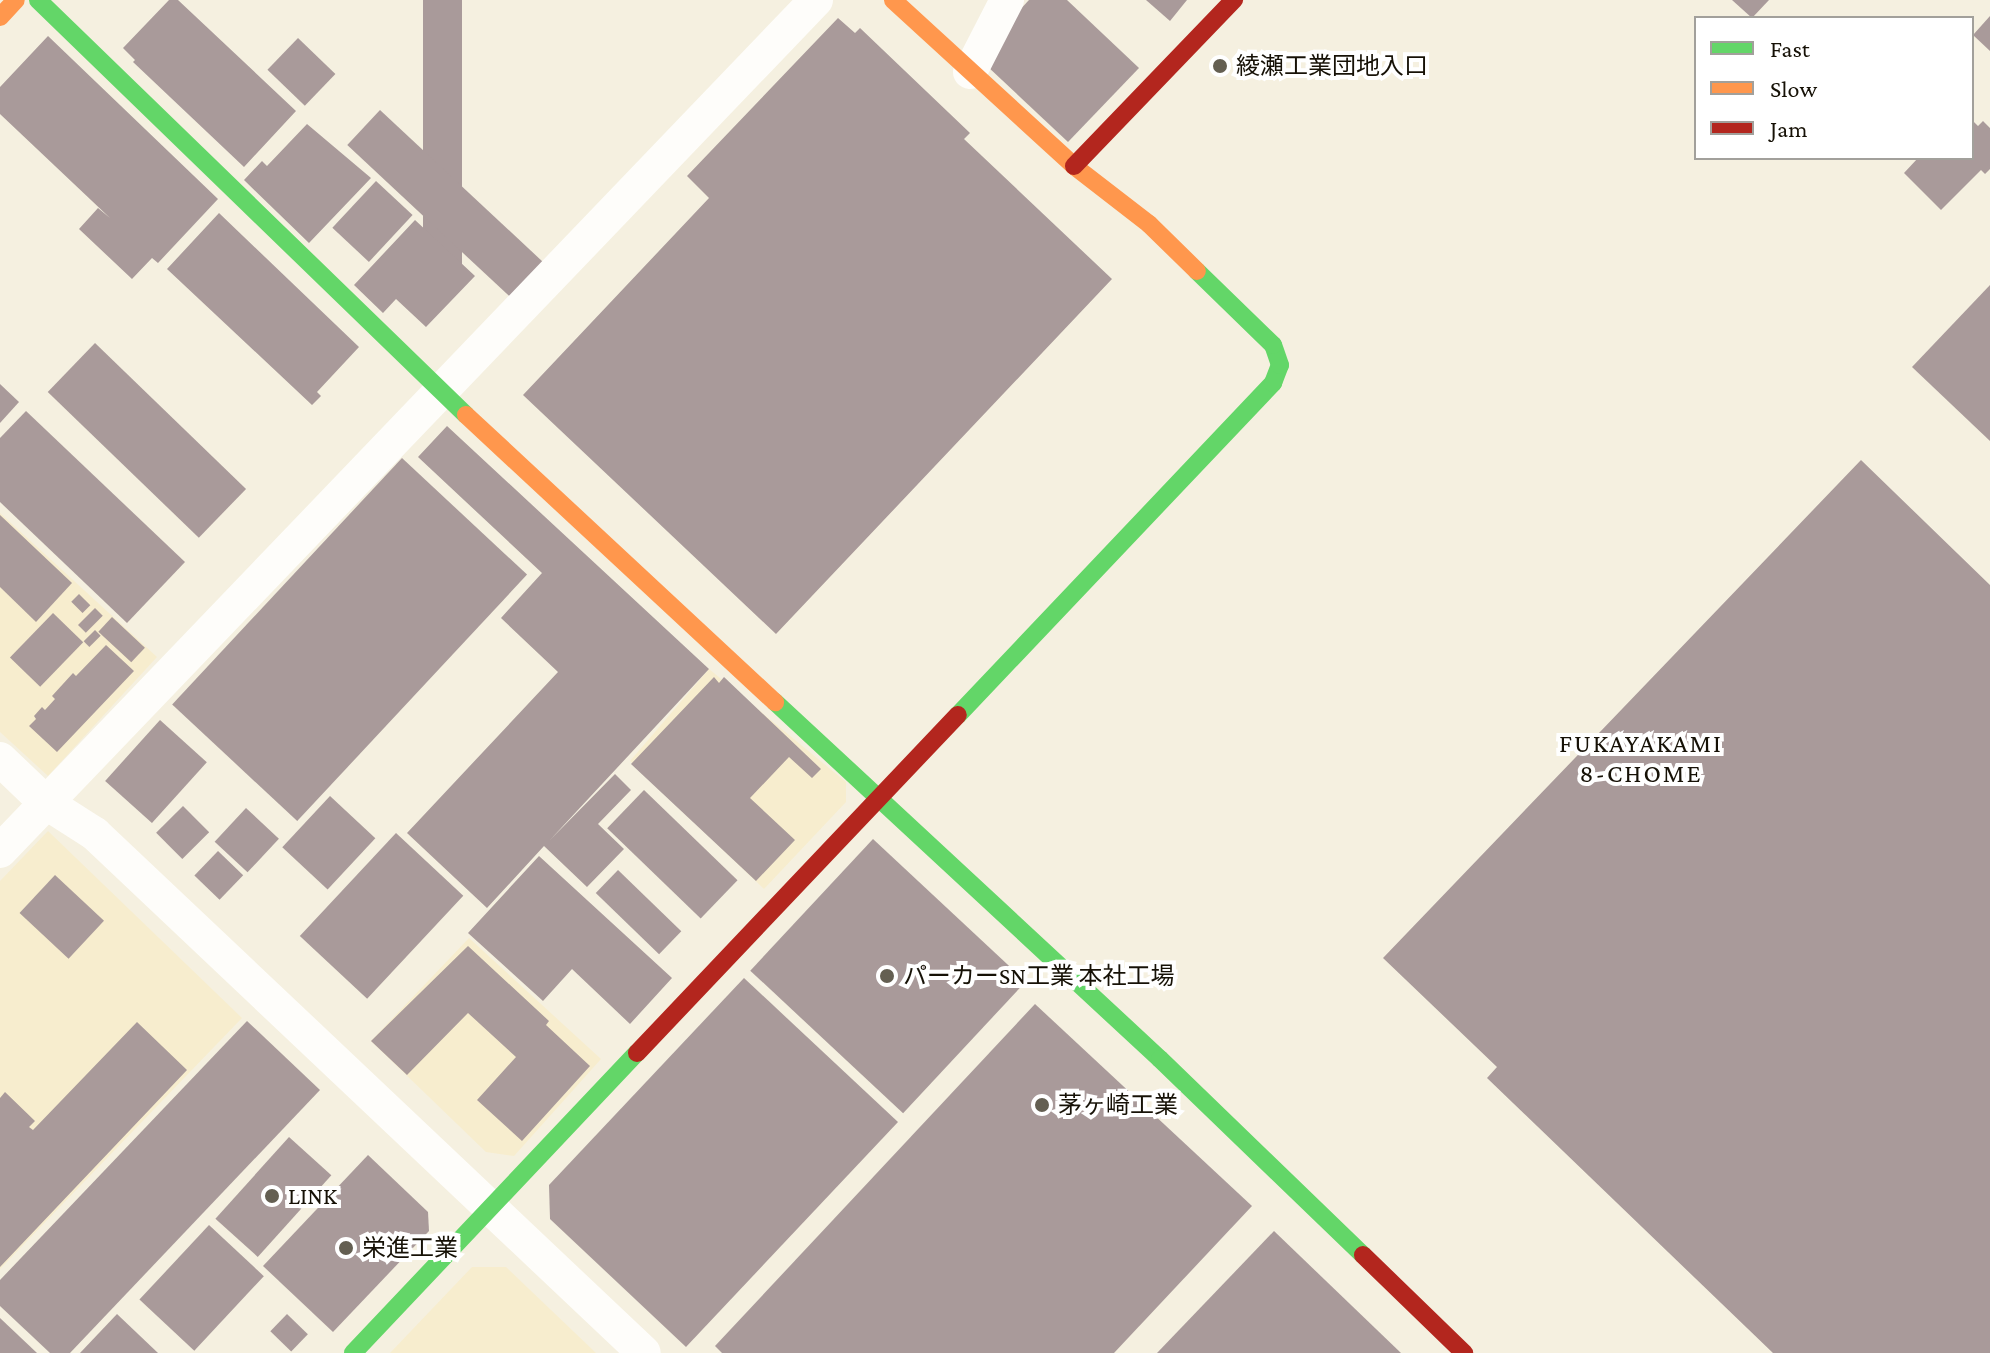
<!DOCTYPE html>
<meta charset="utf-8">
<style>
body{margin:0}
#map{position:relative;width:1990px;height:1353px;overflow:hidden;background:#f5f0e0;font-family:"Crimson Pro","Noto Sans JP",serif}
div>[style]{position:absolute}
.built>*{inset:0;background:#f7edce}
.building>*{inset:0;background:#a99a9a;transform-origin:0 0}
.street>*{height:34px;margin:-17px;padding:0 17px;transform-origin:17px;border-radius:17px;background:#fefdfa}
.fast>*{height:18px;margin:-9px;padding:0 9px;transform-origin:9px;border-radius:9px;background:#63d668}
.slow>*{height:18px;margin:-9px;padding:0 9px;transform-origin:9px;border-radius:9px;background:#ff974d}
.jam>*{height:18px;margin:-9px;padding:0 9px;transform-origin:9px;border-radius:9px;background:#b3261e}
.dots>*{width:22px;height:22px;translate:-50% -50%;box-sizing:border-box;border:4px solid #fff;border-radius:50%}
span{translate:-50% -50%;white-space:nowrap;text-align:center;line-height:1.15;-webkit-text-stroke:8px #fff;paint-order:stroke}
.poi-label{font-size:24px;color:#161106}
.left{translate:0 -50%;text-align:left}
.neighbourhood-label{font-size:26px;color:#161106;letter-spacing:2px}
.legend{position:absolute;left:1694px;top:16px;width:280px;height:144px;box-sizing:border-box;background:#fff;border:2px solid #a2a09b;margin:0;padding:10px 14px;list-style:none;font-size:24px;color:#161106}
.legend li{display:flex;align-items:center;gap:16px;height:40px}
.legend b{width:40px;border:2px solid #a2a09b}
</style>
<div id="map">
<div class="built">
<div style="clip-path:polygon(0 513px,157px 657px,48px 776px,0 732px)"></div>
<div style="clip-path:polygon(709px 669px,846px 782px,846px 802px,764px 889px,630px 761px)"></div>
<div style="clip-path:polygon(48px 831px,242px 1018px,0 1269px,0 881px)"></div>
<div style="clip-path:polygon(469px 938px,601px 1059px,514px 1156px,486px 1152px,371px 1041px)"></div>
<div style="clip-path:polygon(472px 1267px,506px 1267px,596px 1353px,390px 1353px)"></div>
</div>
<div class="building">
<div style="clip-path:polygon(169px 0,178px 0,296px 111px,244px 167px,133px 62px,135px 60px,123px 48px)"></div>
<div style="left:423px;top:0;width:39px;height:272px"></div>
<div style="clip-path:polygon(1029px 0,1067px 0,1139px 68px,1068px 142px,987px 66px,1001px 30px)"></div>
<div style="clip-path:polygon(1146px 0,1187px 0,1170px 21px)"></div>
<div style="clip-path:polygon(1732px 0,1769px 0,1752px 18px)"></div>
<div style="clip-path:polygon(1990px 16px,1990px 51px,1973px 35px)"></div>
<div style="clip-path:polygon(838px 18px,855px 33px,860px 28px,970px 133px,964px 139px,1112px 279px,776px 634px,523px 395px,709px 198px,687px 176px)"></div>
<div style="clip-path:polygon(48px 36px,218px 199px,158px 263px,152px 258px,132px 279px,79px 229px,98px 208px,110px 218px,0 114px,0 87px)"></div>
<div style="left:298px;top:38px;width:52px;height:44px;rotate:44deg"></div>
<div style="left:380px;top:110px;width:228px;height:48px;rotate:43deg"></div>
<div style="clip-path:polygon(1972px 120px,1978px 126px,1983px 121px,1990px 128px,1990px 169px,1985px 174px,1981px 170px,1941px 210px,1904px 173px,1918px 158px,1972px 158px)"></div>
<div style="clip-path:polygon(307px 124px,371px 178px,309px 243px,244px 180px,262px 161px,267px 166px)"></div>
<div style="left:376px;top:181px;width:50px;height:64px;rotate:43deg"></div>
<div style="clip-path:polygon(219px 213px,359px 347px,317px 392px,321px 396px,312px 405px,167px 269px)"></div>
<div style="clip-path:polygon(415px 220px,475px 276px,426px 327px,396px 299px,383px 313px,354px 285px)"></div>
<div style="clip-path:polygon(1990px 285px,1990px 441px,1912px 367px)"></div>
<div style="left:95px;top:343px;width:210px;height:68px;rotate:44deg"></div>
<div style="clip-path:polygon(0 384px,19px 402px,0 423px)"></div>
<div style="clip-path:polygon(26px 411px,185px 562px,127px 623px,0 502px,0 438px)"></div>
<div style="clip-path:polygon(447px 426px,709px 669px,550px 840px,615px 774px,631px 790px,598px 824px,624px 849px,587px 887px,544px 846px,487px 908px,407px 833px,558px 672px,501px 618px,542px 573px,418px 457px)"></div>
<div style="left:402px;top:458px;width:171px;height:337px;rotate:43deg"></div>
<div style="clip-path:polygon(1861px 460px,1990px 585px,1990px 1353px,1773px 1353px,1487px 1078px,1497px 1067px,1383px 958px)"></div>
<div style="clip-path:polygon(0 515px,72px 583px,36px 622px,0 587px)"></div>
<div style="left:79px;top:594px;width:16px;height:11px;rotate:45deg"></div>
<div style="left:95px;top:608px;width:11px;height:24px;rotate:45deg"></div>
<div style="left:53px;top:613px;width:42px;height:62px;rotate:44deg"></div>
<div style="left:112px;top:617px;width:45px;height:20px;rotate:43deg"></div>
<div style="left:95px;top:630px;width:8px;height:16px;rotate:45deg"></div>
<div style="clip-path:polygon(106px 645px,134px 671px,57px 752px,29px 726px,36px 719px,34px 716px,42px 707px,45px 710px,55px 699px,52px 696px,73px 673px,76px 676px)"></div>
<div style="clip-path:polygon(714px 677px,719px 683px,724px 677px,821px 769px,812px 778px,789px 757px,750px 798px,795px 840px,756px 881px,631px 764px)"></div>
<div style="left:160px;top:720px;width:63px;height:82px;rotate:42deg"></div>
<div style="left:644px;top:790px;width:130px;height:53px;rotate:44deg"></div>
<div style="left:330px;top:796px;width:62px;height:70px;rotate:43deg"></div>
<div style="left:183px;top:806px;width:37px;height:38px;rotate:45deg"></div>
<div style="left:246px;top:808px;width:45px;height:46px;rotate:43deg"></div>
<div style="left:396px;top:833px;width:92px;height:141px;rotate:43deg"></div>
<div style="left:873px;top:839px;width:209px;height:180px;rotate:43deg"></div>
<div style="left:218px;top:851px;width:35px;height:34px;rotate:44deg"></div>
<div style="clip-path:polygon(539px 856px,672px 978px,630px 1024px,572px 969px,543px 1001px,468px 933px)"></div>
<div style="left:618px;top:870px;width:88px;height:32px;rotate:44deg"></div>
<div style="left:55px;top:875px;width:67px;height:52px;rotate:43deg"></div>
<div style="clip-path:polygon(468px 946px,549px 1021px,546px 1025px,590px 1066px,522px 1141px,477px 1100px,516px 1057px,468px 1013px,407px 1075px,371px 1041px)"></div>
<div style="clip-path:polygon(744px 978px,898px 1122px,686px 1347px,550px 1219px,549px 1185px)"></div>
<div style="clip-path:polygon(1035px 1004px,1252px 1206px,1114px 1353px,722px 1353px,715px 1346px)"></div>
<div style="clip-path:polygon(247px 1021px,320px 1090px,70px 1353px,50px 1353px,0 1306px,0 1280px)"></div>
<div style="clip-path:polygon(137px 1022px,187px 1070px,0 1267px,0 1098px,5px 1092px,35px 1121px,29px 1127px,33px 1130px)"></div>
<div style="left:289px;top:1137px;width:57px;height:110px;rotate:42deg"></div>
<div style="clip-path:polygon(368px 1155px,428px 1212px,429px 1231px,333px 1332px,263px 1266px)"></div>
<div style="left:209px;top:1225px;width:75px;height:102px;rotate:43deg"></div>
<div style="clip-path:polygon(1274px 1231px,1401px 1353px,1157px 1353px)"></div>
<div style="clip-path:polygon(117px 1314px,158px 1353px,80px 1353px)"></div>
<div style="left:287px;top:1314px;width:29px;height:24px;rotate:44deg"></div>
<div style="clip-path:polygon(0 1318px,37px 1353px,0 1353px)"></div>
</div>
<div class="street">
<div style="left:970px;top:72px;width:81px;rotate:-62.8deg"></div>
<div style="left:0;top:759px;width:62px;rotate:43.7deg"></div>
<div style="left:45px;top:802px;width:59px;rotate:32.6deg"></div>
<div style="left:95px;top:834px;width:755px;rotate:43.39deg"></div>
<div style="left:0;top:851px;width:1179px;rotate:-46.2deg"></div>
</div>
<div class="fast">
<div style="left:38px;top:0;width:596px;rotate:44.12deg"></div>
<div style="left:775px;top:702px;width:525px;rotate:42.84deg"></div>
<div style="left:1160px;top:1059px;width:282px;rotate:44deg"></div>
<div style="left:958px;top:715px;width:458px;rotate:-46.5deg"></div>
<div style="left:1273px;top:383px;width:19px;rotate:-69deg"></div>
<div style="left:1280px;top:365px;width:21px;rotate:-109deg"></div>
<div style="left:1273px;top:345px;width:106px;rotate:-135.8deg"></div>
<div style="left:353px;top:1353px;width:413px;rotate:-46.6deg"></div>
</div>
<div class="slow">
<div style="left:893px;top:0;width:246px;rotate:42.5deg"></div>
<div style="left:1074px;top:166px;width:95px;rotate:37.7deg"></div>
<div style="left:1149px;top:224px;width:67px;rotate:44.4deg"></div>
<div style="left:0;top:17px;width:23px;rotate:-47deg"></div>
<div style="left:466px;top:415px;width:422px;rotate:42.9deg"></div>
</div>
<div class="jam">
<div style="left:1074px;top:166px;width:231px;rotate:-46.1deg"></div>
<div style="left:637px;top:1053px;width:466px;rotate:-46.5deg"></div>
<div style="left:1363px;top:1255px;width:141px;rotate:44.1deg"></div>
</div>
<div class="dots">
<div style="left:1220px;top:66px;background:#645f52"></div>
<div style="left:887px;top:976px;background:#645f52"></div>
<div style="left:1042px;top:1105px;background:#645f52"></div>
<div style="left:272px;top:1196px;background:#645f52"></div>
<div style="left:346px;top:1248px;background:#645f52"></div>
</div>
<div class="poi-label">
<span class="left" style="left:1236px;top:66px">綾瀬工業団地入口</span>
<span class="left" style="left:903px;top:976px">パーカーSN工業 本社工場</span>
<span class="left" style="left:1058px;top:1105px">茅ヶ崎工業</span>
<span class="left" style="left:288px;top:1196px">LINK</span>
<span class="left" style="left:362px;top:1248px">栄進工業</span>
</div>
<div class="neighbourhood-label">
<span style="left:1641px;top:759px">FUKAYAKAMI<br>8-CHOME</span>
</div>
<ul class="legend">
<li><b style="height:10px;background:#63d668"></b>Fast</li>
<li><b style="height:10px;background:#ff974d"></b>Slow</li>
<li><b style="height:10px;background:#b3261e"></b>Jam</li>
</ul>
</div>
